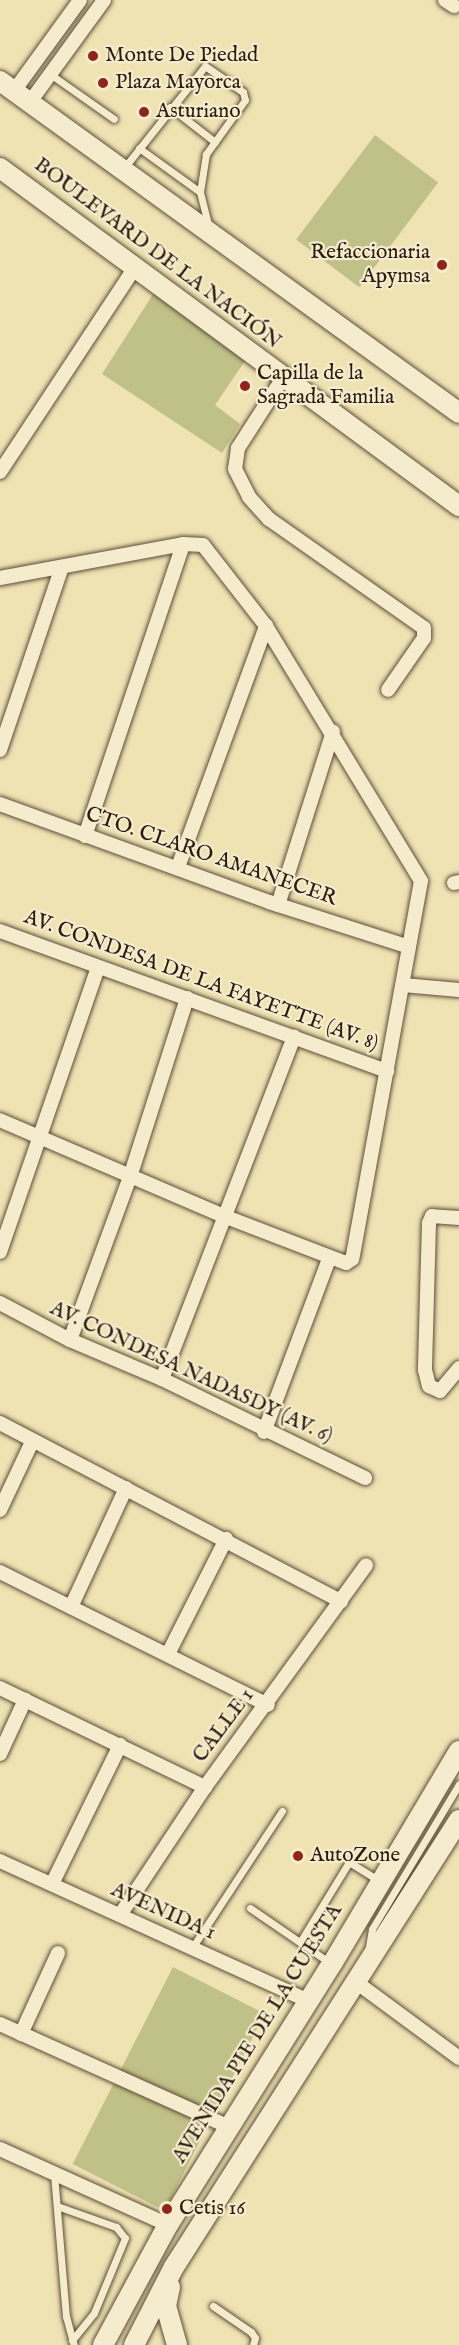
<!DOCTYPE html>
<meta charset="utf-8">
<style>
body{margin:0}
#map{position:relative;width:459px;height:2345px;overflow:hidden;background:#efe2b3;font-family:"IM FELL English",serif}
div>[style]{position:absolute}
.green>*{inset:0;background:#c0c188;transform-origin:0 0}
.roads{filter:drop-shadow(0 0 2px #5d4e38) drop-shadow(0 0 2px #5d4e38)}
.lane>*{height:7px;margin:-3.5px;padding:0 3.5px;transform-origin:3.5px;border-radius:3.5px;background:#f5ecce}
.street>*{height:14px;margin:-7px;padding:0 7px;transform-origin:7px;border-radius:7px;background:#f5ecce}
.secondary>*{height:20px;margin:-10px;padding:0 10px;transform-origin:10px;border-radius:10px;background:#f5ecce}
.dots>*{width:16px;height:16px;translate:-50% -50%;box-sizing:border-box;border:3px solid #f5ecce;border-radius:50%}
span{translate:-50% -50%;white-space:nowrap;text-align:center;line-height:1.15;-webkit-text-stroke:4.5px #f5ecce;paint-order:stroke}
.poi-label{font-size:21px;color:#2c1c0f}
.left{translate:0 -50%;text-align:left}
.right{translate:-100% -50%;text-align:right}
.street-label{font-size:21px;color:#2c1c0f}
</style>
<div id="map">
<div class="green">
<div style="left:375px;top:135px;width:79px;height:131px;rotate:37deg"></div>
<div style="clip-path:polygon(155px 291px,247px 358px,215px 405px,240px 424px,222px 453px,102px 374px)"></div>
<div style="left:173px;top:1967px;width:103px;height:221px;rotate:27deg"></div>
</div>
<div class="roads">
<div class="lane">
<div style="left:50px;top:74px;width:78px;rotate:35.1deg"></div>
<div style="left:170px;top:107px;width:57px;rotate:37.9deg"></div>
<div style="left:139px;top:148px;width:75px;rotate:35.8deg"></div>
<div style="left:124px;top:168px;width:130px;rotate:-51.5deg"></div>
<div style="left:205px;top:66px;width:46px;rotate:34.4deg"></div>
<div style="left:243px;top:92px;width:8px;rotate:76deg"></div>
<div style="left:245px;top:100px;width:67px;rotate:125.8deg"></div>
<div style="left:206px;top:154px;width:38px;rotate:99deg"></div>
<div style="left:200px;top:192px;width:33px;rotate:76deg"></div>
<div style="left:250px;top:1908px;width:97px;rotate:34.5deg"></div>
<div style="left:300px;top:1942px;width:94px;rotate:-58.5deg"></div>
<div style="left:349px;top:1862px;width:36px;rotate:32deg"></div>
<div style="left:192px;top:1948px;width:164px;rotate:-56.7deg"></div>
<div style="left:368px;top:1952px;width:23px;rotate:-80deg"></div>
<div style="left:372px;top:1929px;width:169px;rotate:-59deg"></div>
<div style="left:54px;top:2174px;width:143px;rotate:85.2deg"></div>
<div style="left:66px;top:2316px;width:30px;rotate:75deg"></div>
<div style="left:57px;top:2206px;width:63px;rotate:19.6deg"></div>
<div style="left:116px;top:2227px;width:14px;rotate:51deg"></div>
<div style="left:125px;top:2238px;width:81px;rotate:112.5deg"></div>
<div style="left:94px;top:2313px;width:35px;rotate:129deg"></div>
<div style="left:213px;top:2306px;width:46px;rotate:34.4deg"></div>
<div style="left:251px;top:2332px;width:7px;rotate:56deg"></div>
<div style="left:255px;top:2338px;width:7px;rotate:106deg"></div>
</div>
<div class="street">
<div style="left:445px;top:0;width:11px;rotate:34deg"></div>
<div style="left:14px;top:91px;width:112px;rotate:-54deg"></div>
<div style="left:30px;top:102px;width:126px;rotate:-54deg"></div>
<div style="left:283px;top:378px;width:83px;rotate:122.7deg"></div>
<div style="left:238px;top:448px;width:21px;rotate:98deg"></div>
<div style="left:235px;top:469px;width:31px;rotate:63deg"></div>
<div style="left:249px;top:497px;width:30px;rotate:48deg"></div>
<div style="left:269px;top:519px;width:189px;rotate:35.1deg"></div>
<div style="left:424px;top:628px;width:10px;rotate:90deg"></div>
<div style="left:424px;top:638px;width:63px;rotate:124.7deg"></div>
<div style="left:0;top:472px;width:247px;rotate:-56.6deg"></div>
<div style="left:0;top:578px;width:186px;rotate:-10.5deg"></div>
<div style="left:183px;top:544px;width:20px;rotate:3deg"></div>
<div style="left:203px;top:545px;width:103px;rotate:52.1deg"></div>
<div style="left:266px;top:626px;width:298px;rotate:58.7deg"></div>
<div style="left:421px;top:881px;width:384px;rotate:100.3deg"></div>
<div style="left:352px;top:1259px;width:7px;rotate:146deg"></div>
<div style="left:346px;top:1263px;width:129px;rotate:-159deg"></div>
<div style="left:226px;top:1217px;width:246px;rotate:-156.8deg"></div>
<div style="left:0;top:750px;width:193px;rotate:-71.3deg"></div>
<div style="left:0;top:804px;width:286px;rotate:20deg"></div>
<div style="left:269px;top:902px;width:147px;rotate:17.8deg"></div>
<div style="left:85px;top:836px;width:308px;rotate:-71.4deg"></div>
<div style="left:178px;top:867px;width:257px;rotate:-69.9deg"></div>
<div style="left:454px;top:883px;width:5px;rotate:-11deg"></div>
<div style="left:278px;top:905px;width:182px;rotate:-72.4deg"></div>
<div style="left:0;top:931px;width:412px;rotate:19.9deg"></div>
<div style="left:403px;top:985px;width:56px;rotate:5.1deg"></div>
<div style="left:459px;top:1218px;width:27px;rotate:-176deg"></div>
<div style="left:432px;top:1216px;width:8px;rotate:113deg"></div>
<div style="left:429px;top:1223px;width:147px;rotate:91.6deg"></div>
<div style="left:425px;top:1370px;width:16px;rotate:76deg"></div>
<div style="left:429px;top:1386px;width:12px;rotate:24deg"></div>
<div style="left:440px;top:1391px;width:30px;rotate:-50deg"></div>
<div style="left:0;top:1252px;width:301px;rotate:-71deg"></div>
<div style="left:0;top:1303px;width:79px;rotate:27.9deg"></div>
<div style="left:70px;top:1340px;width:100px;rotate:23deg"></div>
<div style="left:162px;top:1379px;width:226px;rotate:26deg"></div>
<div style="left:70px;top:1340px;width:174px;rotate:-69.8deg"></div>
<div style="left:130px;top:1177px;width:188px;rotate:-72.3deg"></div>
<div style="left:162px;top:1379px;width:367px;rotate:-68.9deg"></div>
<div style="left:0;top:1423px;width:385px;rotate:27.6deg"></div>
<div style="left:264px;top:1432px;width:185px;rotate:-69.4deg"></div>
<div style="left:0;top:1510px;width:77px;rotate:-64.8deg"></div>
<div style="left:0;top:1572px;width:299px;rotate:26.4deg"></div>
<div style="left:71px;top:1607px;width:131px;rotate:-65.2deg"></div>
<div style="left:168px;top:1654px;width:129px;rotate:-63.2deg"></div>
<div style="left:0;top:1688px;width:228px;rotate:25.8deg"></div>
<div style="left:0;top:1754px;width:60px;rotate:-65.2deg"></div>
<div style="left:0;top:1861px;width:338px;rotate:24.4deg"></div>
<div style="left:52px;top:1884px;width:155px;rotate:-63.9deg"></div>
<div style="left:120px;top:1915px;width:154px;rotate:-56.4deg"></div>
<div style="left:205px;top:1787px;width:274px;rotate:-54deg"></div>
<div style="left:356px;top:1982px;width:128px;rotate:36.4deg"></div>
<div style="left:0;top:2024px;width:251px;rotate:24.2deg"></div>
<div style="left:21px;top:2034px;width:89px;rotate:-65.4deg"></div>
<div style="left:0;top:2149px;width:184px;rotate:24.3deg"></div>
</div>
<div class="secondary">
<div style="left:0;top:81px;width:566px;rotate:35.88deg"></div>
<div style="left:0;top:168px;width:570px;rotate:36.37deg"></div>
<div style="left:170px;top:2287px;width:19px;rotate:102deg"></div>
<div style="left:166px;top:2306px;width:41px;rotate:74.2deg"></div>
<div style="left:103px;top:2345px;width:136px;rotate:-61.6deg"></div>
<div style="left:168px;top:2225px;width:308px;rotate:-57.9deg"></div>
<div style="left:332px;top:1964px;width:248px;rotate:-59.2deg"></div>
<div style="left:134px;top:2345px;width:88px;rotate:-62.9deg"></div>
<div style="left:174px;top:2267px;width:530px;rotate:-57.48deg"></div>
</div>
</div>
<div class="dots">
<div style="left:93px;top:56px;background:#8f2418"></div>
<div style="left:103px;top:83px;background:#8f2418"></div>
<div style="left:144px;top:112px;background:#8f2418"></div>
<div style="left:442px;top:265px;background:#8f2418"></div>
<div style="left:245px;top:386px;background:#8f2418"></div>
<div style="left:298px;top:1856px;background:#8f2418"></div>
<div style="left:167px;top:2209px;background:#8f2418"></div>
</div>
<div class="poi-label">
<span class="left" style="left:105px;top:56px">Monte De Piedad</span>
<span class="left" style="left:115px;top:83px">Plaza Mayorca</span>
<span class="left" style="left:156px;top:112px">Asturiano</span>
<span class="right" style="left:430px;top:265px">Refaccionaria<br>Apymsa</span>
<span class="left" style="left:257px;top:386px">Capilla de la<br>Sagrada Familia</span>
<span class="left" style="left:310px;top:1856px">AutoZone</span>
<span class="left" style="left:179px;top:2209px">Cetis 16</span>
</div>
<div class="street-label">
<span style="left:157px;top:254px;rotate:37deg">BOULEVARD DE LA NACIÓN</span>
<span style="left:211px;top:857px;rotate:19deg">CTO. CLARO AMANECER</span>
<span style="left:201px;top:981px;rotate:20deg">AV. CONDESA DE LA FAYETTE (AV. 8)</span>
<span style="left:191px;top:1373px;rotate:25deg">AV. CONDESA NADASDY (AV. 6)</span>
<span style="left:224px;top:1726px;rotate:-53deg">CALLE 1</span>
<span style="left:163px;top:1912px;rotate:24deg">AVENIDA 1</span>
<span style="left:258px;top:2034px;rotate:-58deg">AVENIDA PIE DE LA CUESTA</span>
</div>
</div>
